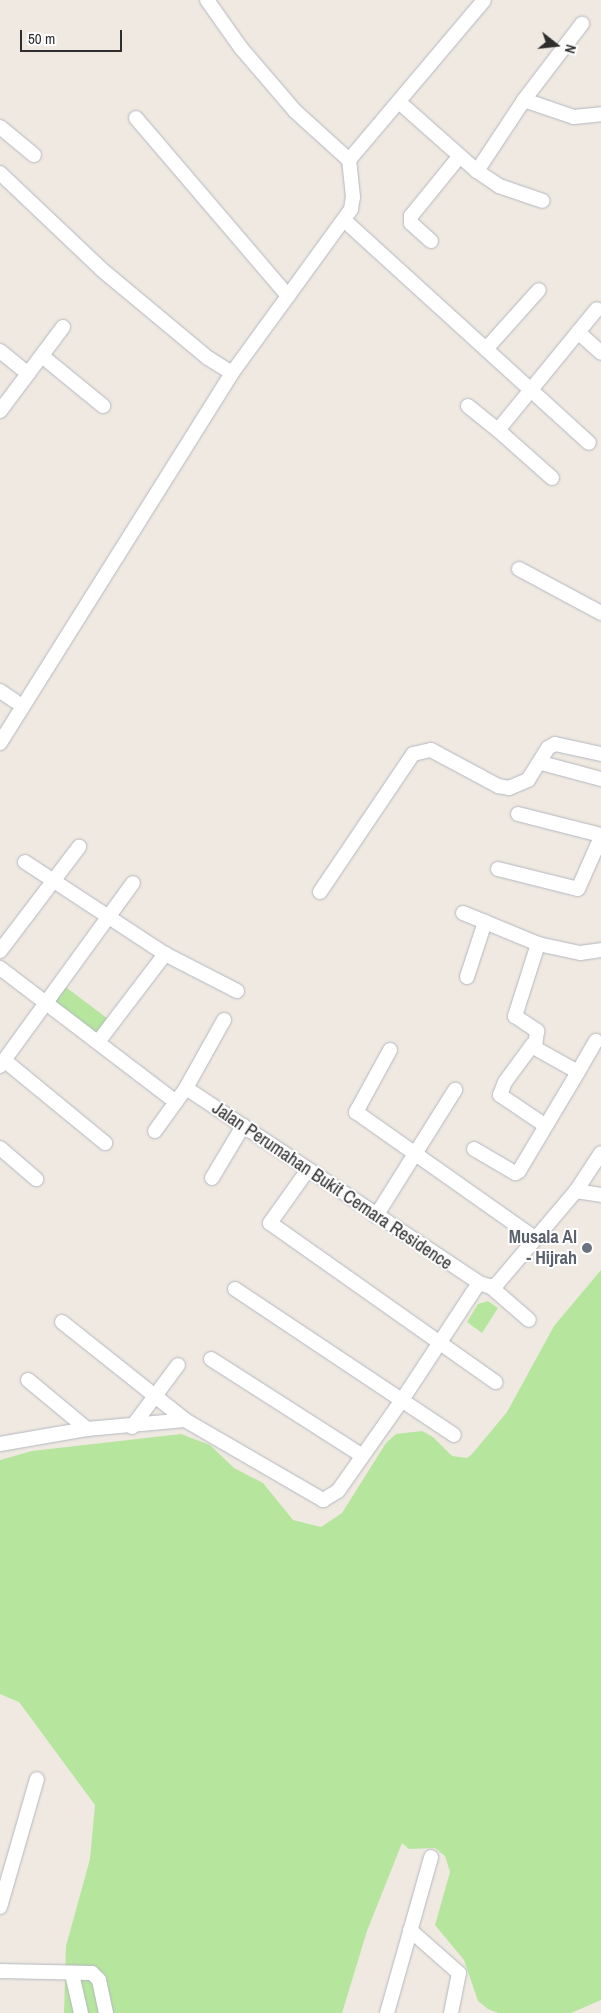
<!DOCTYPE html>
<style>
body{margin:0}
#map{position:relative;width:601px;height:2013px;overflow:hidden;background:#efe9e1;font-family:"Archivo Narrow",sans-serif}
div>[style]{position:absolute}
.green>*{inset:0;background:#b6e59e;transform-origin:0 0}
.roads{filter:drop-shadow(0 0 1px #b4b7c1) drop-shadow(0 0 1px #b4b7c1)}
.street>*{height:14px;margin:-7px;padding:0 7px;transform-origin:7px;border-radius:7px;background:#fff}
.dots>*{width:14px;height:14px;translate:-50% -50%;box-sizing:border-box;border:2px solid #fff;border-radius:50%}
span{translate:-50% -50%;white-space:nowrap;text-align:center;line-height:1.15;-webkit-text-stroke:4px #fff;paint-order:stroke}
.street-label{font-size:18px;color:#2e2e2e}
.worship-label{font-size:18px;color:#5b616d;font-weight:700}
.right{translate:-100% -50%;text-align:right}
.north{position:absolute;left:531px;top:20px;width:50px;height:50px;-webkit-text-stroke:4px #fff;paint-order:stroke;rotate:106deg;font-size:14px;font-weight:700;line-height:20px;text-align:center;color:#2e2e2e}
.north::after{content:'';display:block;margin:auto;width:18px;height:22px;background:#2e2e2e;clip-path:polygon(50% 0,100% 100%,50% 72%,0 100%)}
.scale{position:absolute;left:20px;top:30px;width:102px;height:22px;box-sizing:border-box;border:2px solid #2e2e2e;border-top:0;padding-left:6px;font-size:15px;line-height:18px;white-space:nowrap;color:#2e2e2e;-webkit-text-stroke:4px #fff;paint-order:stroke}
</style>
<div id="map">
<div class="green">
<div style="left:63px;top:985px;width:60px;height:22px;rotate:37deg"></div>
<div style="clip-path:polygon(601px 1270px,601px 2000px,571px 2013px,498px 2013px,488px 2009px,478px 2001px,464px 1960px,435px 1925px,450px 1872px,445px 1856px,435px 1848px,409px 1849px,402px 1843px,367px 1931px,342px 2013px,64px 2013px,66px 1946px,90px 1859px,95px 1805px,19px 1702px,0 1694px,0 1460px,32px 1451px,181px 1434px,210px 1445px,234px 1468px,263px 1483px,293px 1520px,321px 1527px,342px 1513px,386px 1443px,396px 1434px,422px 1431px,433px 1437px,452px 1456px,467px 1458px,472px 1454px,507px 1412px,554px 1326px)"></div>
<div style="clip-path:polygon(488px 1301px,498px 1308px,482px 1333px,467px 1322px,478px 1304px)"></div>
</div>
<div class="roads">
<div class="street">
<div style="left:524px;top:100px;width:96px;rotate:-52.7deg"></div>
<div style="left:399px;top:102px;width:104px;rotate:41.5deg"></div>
<div style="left:477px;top:171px;width:27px;rotate:34deg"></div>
<div style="left:499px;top:186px;width:46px;rotate:18.8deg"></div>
<div style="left:136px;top:118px;width:234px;rotate:49.5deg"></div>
<div style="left:0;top:127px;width:44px;rotate:39.5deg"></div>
<div style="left:349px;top:160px;width:209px;rotate:-49.8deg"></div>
<div style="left:477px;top:171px;width:85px;rotate:-56.5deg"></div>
<div style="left:524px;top:100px;width:53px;rotate:18.8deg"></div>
<div style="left:574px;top:117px;width:27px;rotate:-6deg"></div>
<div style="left:0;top:173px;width:139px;rotate:43.5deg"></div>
<div style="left:101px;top:269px;width:139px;rotate:39.8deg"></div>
<div style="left:208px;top:358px;width:28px;rotate:32deg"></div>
<div style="left:344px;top:220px;width:331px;rotate:42.3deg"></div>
<div style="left:431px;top:241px;width:27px;rotate:-138deg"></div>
<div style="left:411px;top:223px;width:7px;rotate:-90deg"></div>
<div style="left:411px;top:216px;width:76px;rotate:-50.9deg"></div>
<div style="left:578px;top:332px;width:31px;rotate:42deg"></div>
<div style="left:486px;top:349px;width:79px;rotate:-48.1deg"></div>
<div style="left:0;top:351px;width:36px;rotate:39deg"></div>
<div style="left:42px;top:356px;width:79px;rotate:39.3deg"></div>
<div style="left:468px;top:406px;width:38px;rotate:39deg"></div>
<div style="left:0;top:411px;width:105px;rotate:-53.1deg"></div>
<div style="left:552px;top:478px;width:72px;rotate:-138.4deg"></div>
<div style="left:498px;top:430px;width:156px;rotate:-50.7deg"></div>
<div style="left:519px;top:569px;width:93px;rotate:28.2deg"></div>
<div style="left:0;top:691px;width:18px;rotate:34deg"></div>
<div style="left:0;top:743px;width:437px;rotate:-57.9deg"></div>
<div style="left:232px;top:373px;width:203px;rotate:-54deg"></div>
<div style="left:351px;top:209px;width:12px;rotate:-81deg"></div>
<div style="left:353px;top:197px;width:37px;rotate:-96deg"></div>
<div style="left:349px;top:160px;width:73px;rotate:-137.8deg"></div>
<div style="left:295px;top:111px;width:83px;rotate:-130.6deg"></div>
<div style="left:241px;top:48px;width:59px;rotate:-125.3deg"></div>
<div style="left:545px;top:764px;width:58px;rotate:15deg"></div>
<div style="left:518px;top:814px;width:86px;rotate:14.2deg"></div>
<div style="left:25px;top:862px;width:168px;rotate:33.3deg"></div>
<div style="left:165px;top:954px;width:81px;rotate:27.2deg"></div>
<div style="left:498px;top:869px;width:82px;rotate:14deg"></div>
<div style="left:578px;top:889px;width:57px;rotate:-66.1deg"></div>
<div style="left:320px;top:892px;width:166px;rotate:-56deg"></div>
<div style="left:413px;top:754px;width:18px;rotate:-13deg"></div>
<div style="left:431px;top:750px;width:76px;rotate:28.2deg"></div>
<div style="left:498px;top:786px;width:11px;rotate:10deg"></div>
<div style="left:509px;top:788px;width:21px;rotate:-23deg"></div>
<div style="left:528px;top:780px;width:38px;rotate:-58deg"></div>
<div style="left:548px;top:748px;width:8px;rotate:-30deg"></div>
<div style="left:555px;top:744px;width:47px;rotate:12.3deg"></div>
<div style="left:463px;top:913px;width:24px;rotate:22deg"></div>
<div style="left:538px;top:944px;width:76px;rotate:107.7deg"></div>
<div style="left:515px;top:1016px;width:27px;rotate:34deg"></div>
<div style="left:537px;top:1031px;width:17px;rotate:97deg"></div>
<div style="left:535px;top:1048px;width:49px;rotate:29.2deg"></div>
<div style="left:578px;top:1072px;width:36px;rotate:-60deg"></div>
<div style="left:0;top:951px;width:131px;rotate:-52.8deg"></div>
<div style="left:0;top:968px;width:221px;rotate:37.3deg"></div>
<div style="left:467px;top:977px;width:58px;rotate:-71.9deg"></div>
<div style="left:485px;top:922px;width:57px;rotate:22.5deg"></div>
<div style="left:538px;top:944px;width:43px;rotate:12.1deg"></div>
<div style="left:580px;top:953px;width:21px;rotate:-8deg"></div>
<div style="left:98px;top:1042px;width:111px;rotate:-52.7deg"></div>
<div style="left:533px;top:1044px;width:47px;rotate:126.4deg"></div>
<div style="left:505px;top:1082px;width:14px;rotate:111deg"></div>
<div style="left:500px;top:1095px;width:55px;rotate:34deg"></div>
<div style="left:390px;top:1050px;width:71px;rotate:118.7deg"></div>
<div style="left:356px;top:1112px;width:220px;rotate:35.2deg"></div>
<div style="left:4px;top:1060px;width:131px;rotate:39.4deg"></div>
<div style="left:0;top:1066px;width:226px;rotate:-54deg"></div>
<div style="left:186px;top:1088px;width:352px;rotate:33.6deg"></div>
<div style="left:155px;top:1131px;width:53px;rotate:-54.2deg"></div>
<div style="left:186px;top:1088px;width:78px;rotate:-60.8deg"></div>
<div style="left:0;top:1148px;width:48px;rotate:40.7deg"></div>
<div style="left:474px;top:1149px;width:48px;rotate:30.3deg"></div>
<div style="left:515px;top:1173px;width:4px;rotate:-27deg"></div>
<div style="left:519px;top:1171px;width:115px;rotate:-59.2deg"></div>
<div style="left:307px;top:1171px;width:64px;rotate:125.4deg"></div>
<div style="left:270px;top:1223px;width:276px;rotate:35.2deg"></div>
<div style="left:212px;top:1178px;width:61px;rotate:-59.2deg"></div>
<div style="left:576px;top:1191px;width:45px;rotate:-56.7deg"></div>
<div style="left:376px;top:1216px;width:149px;rotate:-57.9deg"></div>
<div style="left:491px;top:1287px;width:50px;rotate:41deg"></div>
<div style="left:235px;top:1289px;width:263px;rotate:33.7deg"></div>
<div style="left:62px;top:1322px;width:157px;rotate:38.5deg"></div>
<div style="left:185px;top:1420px;width:160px;rotate:30.1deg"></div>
<div style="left:323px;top:1500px;width:17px;rotate:-31deg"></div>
<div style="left:338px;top:1491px;width:111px;rotate:-54.9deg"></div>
<div style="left:402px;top:1400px;width:140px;rotate:-56.7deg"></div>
<div style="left:479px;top:1283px;width:13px;rotate:18deg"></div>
<div style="left:491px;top:1287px;width:7px;rotate:-27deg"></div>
<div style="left:497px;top:1284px;width:122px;rotate:-49.7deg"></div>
<div style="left:576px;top:1191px;width:25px;rotate:9deg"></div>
<div style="left:211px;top:1359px;width:178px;rotate:32.6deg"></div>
<div style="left:28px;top:1380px;width:77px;rotate:39.7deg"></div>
<div style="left:132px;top:1427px;width:77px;rotate:-53.4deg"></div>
<div style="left:0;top:1444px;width:88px;rotate:-9.8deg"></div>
<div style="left:87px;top:1429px;width:98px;rotate:-5.2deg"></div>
<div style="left:0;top:1907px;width:133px;rotate:-73.9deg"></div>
<div style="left:410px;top:1930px;width:65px;rotate:41.3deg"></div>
<div style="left:459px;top:1973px;width:41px;rotate:101.3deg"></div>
<div style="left:0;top:1971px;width:92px;rotate:1.2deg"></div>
<div style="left:92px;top:1973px;width:10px;rotate:45deg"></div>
<div style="left:99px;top:1980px;width:34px;rotate:78deg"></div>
<div style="left:72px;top:1974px;width:40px;rotate:77deg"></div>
<div style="left:387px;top:2013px;width:162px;rotate:-74.2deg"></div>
</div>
</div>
<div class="dots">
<div style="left:587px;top:1248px;background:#6b7280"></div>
</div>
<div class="street-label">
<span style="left:332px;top:1186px;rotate:34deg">Jalan Perumahan Bukit Cemara Residence</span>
</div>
<div class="worship-label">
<span class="right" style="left:577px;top:1248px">Musala Al<br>- Hijrah</span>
</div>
<div class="north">N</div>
<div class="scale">50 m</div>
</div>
